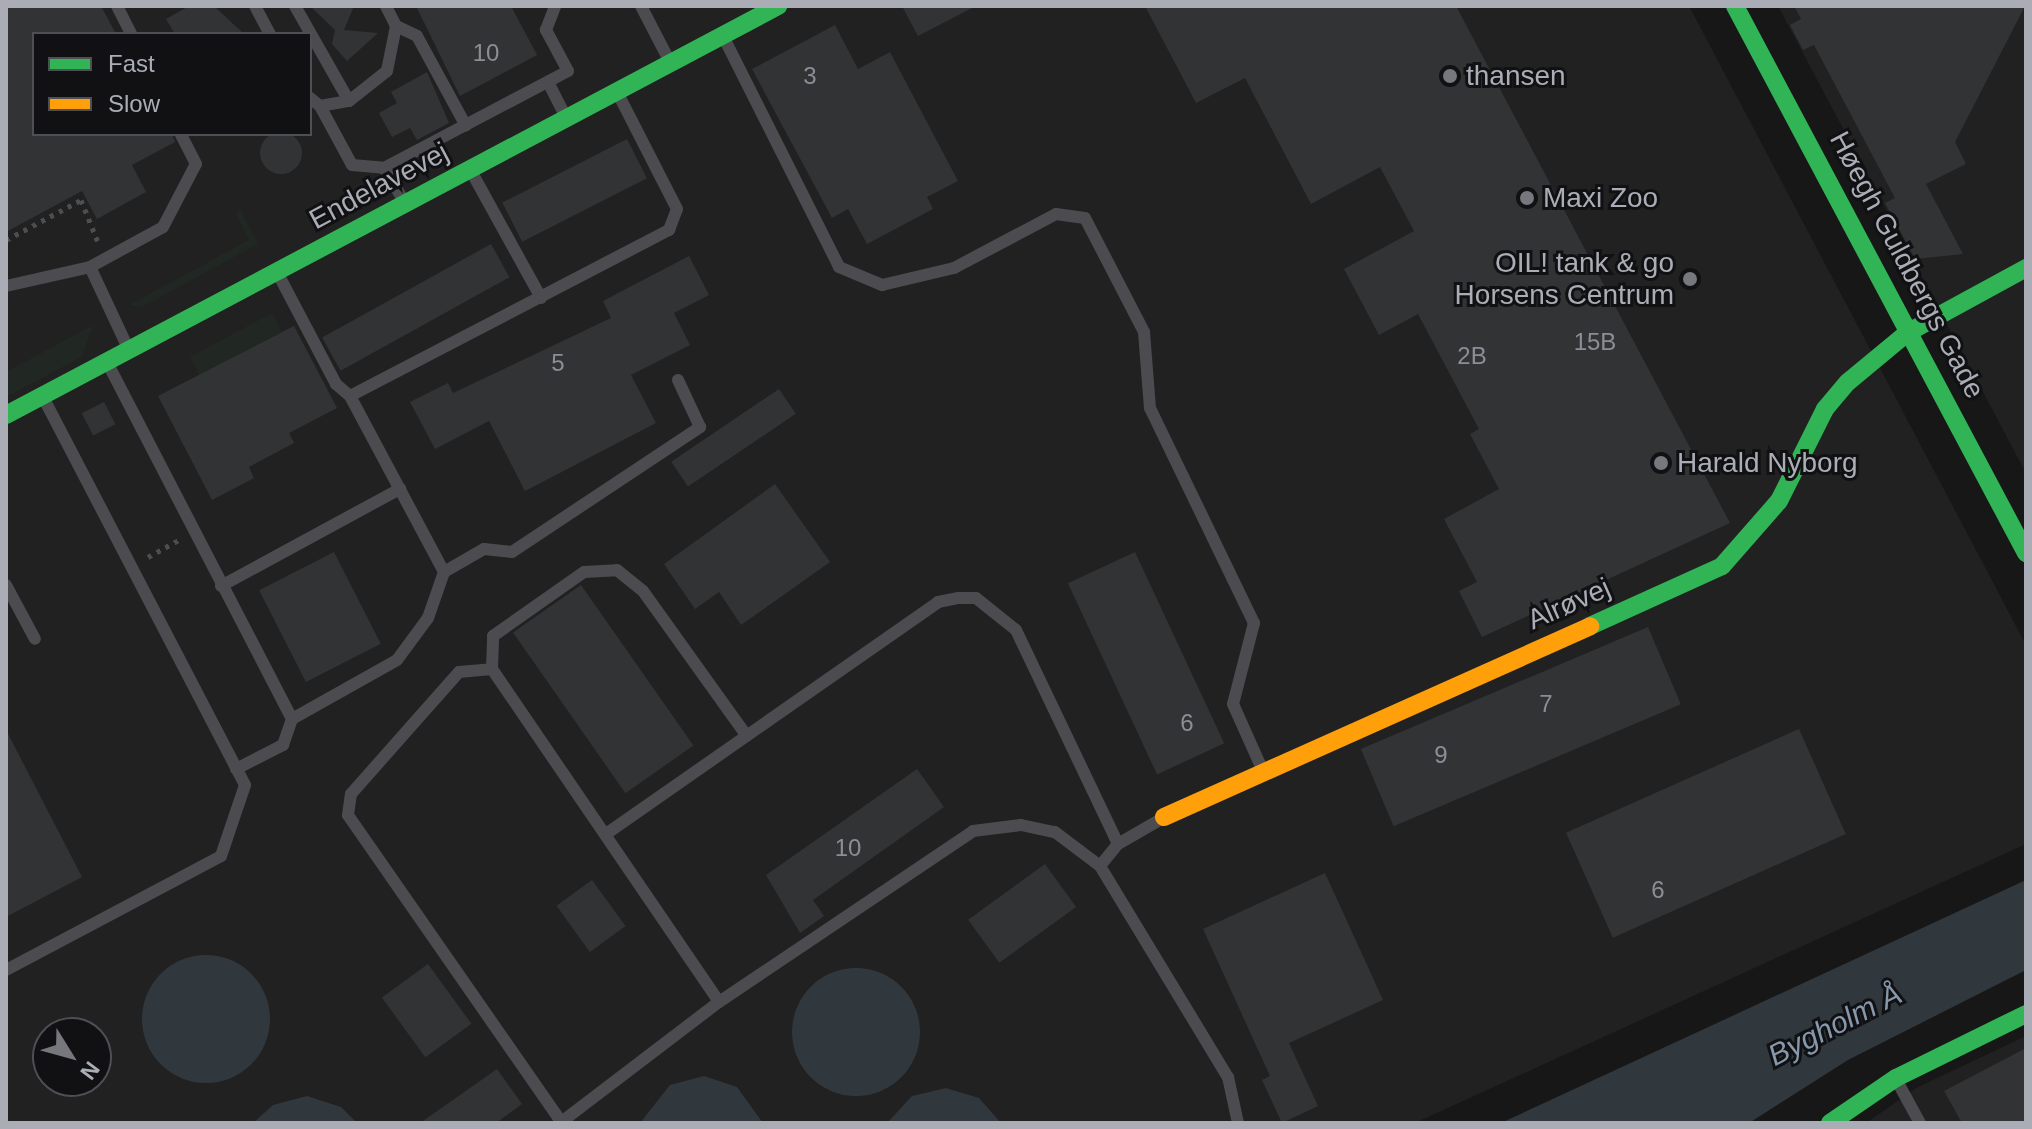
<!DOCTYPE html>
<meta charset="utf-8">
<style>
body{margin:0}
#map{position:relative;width:2032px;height:1129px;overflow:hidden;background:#171717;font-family:Helvetica,sans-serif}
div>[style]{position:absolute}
.built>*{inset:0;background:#212122}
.green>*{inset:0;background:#212722;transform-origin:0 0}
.water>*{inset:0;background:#30373d}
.round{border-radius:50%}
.building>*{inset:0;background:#323334;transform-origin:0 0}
.path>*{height:5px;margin-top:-2.5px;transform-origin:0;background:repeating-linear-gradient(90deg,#4d4e50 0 4px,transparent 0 10px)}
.lane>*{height:12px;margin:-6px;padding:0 6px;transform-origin:6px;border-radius:6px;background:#4c4c50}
.fast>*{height:18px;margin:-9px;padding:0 9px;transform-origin:9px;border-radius:9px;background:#30b455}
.slow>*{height:18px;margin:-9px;padding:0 9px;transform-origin:9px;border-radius:9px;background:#ff9f0a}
.dots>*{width:22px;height:22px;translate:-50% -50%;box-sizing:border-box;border:4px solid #111113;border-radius:50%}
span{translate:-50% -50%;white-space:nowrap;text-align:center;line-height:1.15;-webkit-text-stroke:6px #111113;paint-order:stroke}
.number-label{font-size:24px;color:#8c8e96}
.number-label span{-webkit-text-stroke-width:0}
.poi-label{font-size:28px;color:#aaadb6}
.left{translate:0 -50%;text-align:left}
.right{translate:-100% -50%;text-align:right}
.street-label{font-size:28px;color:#aaadb6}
.water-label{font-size:30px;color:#8598ac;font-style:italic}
.frame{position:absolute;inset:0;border:8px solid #aaadb6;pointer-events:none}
.legend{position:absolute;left:32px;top:32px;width:280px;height:104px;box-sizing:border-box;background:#111113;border:2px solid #4e4f54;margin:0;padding:10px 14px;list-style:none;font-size:24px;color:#aaadb6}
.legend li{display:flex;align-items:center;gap:16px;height:40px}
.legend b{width:40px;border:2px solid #4e4f54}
.north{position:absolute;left:32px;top:1017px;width:80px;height:80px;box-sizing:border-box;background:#111113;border:2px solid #4e4f54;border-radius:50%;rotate:127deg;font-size:22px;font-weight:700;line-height:32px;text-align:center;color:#aaadb6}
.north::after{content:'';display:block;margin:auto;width:28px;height:36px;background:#77787e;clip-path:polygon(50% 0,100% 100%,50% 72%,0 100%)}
</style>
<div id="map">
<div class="built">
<div style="clip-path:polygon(evenodd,6px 6px,1689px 6px,2026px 645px,2026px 844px,1415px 1123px,6px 1123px,6px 6px,34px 34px,310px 34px,310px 134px,34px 134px,34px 34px,6px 6px,48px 1033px,96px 1033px,96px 1081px,48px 1081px,48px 1033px)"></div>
<div style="clip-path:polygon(1778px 6px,2026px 6px,2026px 473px)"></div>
<div style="clip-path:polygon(2026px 1036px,2026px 1123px,1866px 1123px,1918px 1087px)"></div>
</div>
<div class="green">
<div style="clip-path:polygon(240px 209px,258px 244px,142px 307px,129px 305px,249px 240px,236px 214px)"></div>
<div style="left:272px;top:313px;width:21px;height:93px;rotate:62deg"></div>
<div style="clip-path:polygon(93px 325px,82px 357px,6px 397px,6px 372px)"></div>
</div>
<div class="water">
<div style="clip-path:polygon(2026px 880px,2026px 970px,1848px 1060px,1749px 1123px,1501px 1123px)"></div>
<div class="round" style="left:142px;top:955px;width:128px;height:128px"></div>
<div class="round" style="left:792px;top:968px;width:128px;height:128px"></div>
<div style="clip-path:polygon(704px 1076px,737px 1087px,763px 1123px,640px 1123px,670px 1085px)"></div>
<div style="clip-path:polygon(946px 1088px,979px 1098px,1001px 1123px,887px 1123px,912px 1096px)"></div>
<div style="clip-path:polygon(307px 1096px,341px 1107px,357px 1123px,253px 1123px,273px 1105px)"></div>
</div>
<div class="building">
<div style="clip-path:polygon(6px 6px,101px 6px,116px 34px,34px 34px,34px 134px,172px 134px,175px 142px,132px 165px,146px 192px,97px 219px,82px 191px,6px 232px)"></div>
<div style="clip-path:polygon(189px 6px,214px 6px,244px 34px,175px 34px,166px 19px)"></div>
<div style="clip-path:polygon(310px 6px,354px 6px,344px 30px,378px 33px,347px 61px,332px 44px,335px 30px)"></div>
<div style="clip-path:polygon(416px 6px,511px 6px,537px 55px,460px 96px)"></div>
<div style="clip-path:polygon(902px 6px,976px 6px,918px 36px)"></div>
<div style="clip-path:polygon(1145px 6px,1456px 6px,1730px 523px,1482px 637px,1459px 591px,1477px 582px,1444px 519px,1499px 489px,1470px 434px,1479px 429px,1418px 314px,1379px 335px,1344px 269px,1414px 231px,1380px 167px,1311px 204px,1245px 78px,1196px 103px)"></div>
<div style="clip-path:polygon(1794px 6px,2025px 6px,1955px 142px,1966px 164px,1926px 184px,1963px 254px,1915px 259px,1885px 203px,1895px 198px,1814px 45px,1803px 50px,1790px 25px,1801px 19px)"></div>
<div style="clip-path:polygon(835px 25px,858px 69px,890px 52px,958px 181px,927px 197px,933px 209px,867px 244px,848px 209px,832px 218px,752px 69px)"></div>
<div style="clip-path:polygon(427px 72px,449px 123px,417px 140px,410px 128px,392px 137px,379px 113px,397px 103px,391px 92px)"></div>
<div class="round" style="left:260px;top:132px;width:42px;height:42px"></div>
<div style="left:627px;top:139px;width:44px;height:140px;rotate:63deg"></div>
<div style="left:491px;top:244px;width:38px;height:193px;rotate:61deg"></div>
<div style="clip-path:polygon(689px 256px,709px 295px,674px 313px,690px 345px,631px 375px,656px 423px,525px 491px,489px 421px,435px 449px,410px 402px,448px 383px,453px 393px,611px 318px,603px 301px)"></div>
<div style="clip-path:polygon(294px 326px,337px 408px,289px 433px,294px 443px,249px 467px,254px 478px,212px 500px,158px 396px)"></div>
<div style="left:779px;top:389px;width:30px;height:130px;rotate:56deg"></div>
<div style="left:104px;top:402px;width:25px;height:25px;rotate:63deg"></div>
<div style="clip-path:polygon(775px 484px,830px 562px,741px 625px,719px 592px,695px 609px,664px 564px)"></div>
<div style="left:334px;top:552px;width:103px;height:84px;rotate:63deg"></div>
<div style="left:1135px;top:552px;width:211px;height:74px;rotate:65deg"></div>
<div style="left:581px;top:585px;width:196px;height:83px;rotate:55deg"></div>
<div style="left:1648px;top:627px;width:84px;height:312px;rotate:67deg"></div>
<div style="left:1799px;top:729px;width:115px;height:255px;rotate:66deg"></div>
<div style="clip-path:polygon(6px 730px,82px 877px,6px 917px)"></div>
<div style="clip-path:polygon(917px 769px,944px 807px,813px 900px,824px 916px,800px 933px,766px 875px)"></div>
<div style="left:1045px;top:864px;width:53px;height:95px;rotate:54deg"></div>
<div style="clip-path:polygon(1325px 873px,1383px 1000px,1289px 1043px,1318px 1106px,1282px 1123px,1262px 1080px,1270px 1076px,1203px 929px)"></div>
<div style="left:592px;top:880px;width:57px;height:44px;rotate:54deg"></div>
<div style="left:428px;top:964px;width:74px;height:57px;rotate:54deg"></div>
<div style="clip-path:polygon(2026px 1048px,2026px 1123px,1962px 1123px,1944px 1091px)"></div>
<div style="clip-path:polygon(497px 1069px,522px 1104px,496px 1123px,420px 1123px)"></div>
</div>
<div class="path">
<div style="left:6px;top:240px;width:85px;rotate:-28.1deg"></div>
<div style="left:81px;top:200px;width:45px;rotate:68deg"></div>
<div style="left:148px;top:557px;width:38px;rotate:-29deg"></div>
</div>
<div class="lane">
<div style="left:117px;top:6px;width:31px;rotate:63deg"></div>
<div style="left:255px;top:6px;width:32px;rotate:62deg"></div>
<div style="left:295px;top:6px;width:109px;rotate:60.4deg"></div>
<div style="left:641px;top:6px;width:61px;rotate:62.6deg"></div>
<div style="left:396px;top:26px;width:23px;rotate:25deg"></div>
<div style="left:417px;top:36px;width:102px;rotate:61.4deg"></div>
<div style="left:724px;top:38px;width:256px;rotate:63.3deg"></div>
<div style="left:839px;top:267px;width:47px;rotate:22.7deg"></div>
<div style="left:882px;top:285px;width:74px;rotate:-13.3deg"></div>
<div style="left:954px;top:268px;width:115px;rotate:-27.9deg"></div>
<div style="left:1056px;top:214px;width:29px;rotate:8deg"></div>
<div style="left:1085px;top:218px;width:128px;rotate:62.6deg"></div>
<div style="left:1144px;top:332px;width:76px;rotate:85.5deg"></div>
<div style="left:1150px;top:408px;width:239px;rotate:64.2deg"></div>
<div style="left:1254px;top:623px;width:84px;rotate:104.5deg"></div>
<div style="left:1233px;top:704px;width:73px;rotate:65.9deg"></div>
<div style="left:548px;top:82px;width:37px;rotate:63deg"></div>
<div style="left:310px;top:98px;width:13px;rotate:39deg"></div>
<div style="left:320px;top:106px;width:29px;rotate:-10deg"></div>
<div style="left:349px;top:101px;width:48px;rotate:-38.3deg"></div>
<div style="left:387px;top:71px;width:46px;rotate:-78.7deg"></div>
<div style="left:396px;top:26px;width:22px;rotate:-117deg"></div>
<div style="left:320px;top:106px;width:67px;rotate:61.5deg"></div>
<div style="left:352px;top:165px;width:32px;rotate:5deg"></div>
<div style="left:384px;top:168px;width:41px;rotate:59deg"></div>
<div style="left:384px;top:168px;width:208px;rotate:-27.8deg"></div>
<div style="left:568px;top:71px;width:47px;rotate:-118.2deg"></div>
<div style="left:546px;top:30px;width:26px;rotate:-69deg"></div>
<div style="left:471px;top:171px;width:145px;rotate:61.1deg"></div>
<div style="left:277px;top:272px;width:127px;rotate:62.2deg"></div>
<div style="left:336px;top:384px;width:18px;rotate:41deg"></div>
<div style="left:6px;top:286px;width:86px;rotate:-12.7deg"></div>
<div style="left:128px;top:348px;width:89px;rotate:-115.1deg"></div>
<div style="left:90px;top:267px;width:83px;rotate:-28.7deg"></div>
<div style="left:163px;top:227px;width:71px;rotate:-62.4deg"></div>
<div style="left:196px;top:164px;width:34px;rotate:-117deg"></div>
<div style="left:108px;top:364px;width:400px;rotate:62.6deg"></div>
<div style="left:292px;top:719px;width:120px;rotate:-29.3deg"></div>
<div style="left:397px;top:660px;width:52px;rotate:-53.6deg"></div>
<div style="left:428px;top:618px;width:49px;rotate:-70.8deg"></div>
<div style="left:444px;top:572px;width:46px;rotate:-29.9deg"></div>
<div style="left:484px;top:549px;width:28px;rotate:6deg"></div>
<div style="left:512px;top:552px;width:226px;rotate:-33.6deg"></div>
<div style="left:700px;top:427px;width:52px;rotate:-115.1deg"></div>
<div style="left:444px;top:572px;width:200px;rotate:-118.1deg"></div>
<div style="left:350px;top:396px;width:360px;rotate:-27.5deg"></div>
<div style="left:669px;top:230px;width:22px;rotate:-69deg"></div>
<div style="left:677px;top:209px;width:131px;rotate:-117.1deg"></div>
<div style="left:6px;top:585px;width:61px;rotate:61.8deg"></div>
<div style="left:221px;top:586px;width:204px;rotate:-28.5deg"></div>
<div style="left:492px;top:669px;width:33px;rotate:-88deg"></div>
<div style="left:493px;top:636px;width:111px;rotate:-35.1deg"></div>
<div style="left:584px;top:572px;width:33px;rotate:-3deg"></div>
<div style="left:617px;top:570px;width:33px;rotate:39deg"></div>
<div style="left:643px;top:591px;width:178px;rotate:54.4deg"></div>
<div style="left:236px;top:769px;width:53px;rotate:-27.1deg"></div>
<div style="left:283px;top:745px;width:28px;rotate:-71deg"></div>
<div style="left:606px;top:834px;width:405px;rotate:-34.9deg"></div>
<div style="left:938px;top:602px;width:20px;rotate:-11deg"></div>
<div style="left:958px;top:598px;width:18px"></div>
<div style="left:976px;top:598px;width:51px;rotate:38.7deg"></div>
<div style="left:1016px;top:630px;width:237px;rotate:64.5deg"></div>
<div style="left:1100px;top:866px;width:28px;rotate:-51deg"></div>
<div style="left:1118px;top:844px;width:52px;rotate:-30deg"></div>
<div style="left:6px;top:970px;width:243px;rotate:-27.9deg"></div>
<div style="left:221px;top:856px;width:75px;rotate:-71.3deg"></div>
<div style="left:245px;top:785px;width:435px;rotate:-117.5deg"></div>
<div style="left:1897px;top:1081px;width:48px;rotate:61.3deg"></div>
<div style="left:560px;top:1123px;width:200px;rotate:-37.3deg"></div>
<div style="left:719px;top:1002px;width:306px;rotate:-33.9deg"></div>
<div style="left:973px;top:831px;width:48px;rotate:-7.1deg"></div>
<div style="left:1021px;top:825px;width:35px;rotate:12deg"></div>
<div style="left:1055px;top:832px;width:56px;rotate:37.1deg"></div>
<div style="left:1100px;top:866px;width:247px;rotate:58.8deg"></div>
<div style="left:1228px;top:1077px;width:47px;rotate:77.7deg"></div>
<div style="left:562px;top:1123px;width:375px;rotate:-124.8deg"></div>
<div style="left:348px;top:815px;width:21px;rotate:-82deg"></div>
<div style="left:351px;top:794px;width:163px;rotate:-48.5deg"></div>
<div style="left:459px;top:672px;width:33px;rotate:-5deg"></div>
<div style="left:492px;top:669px;width:403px;rotate:55.7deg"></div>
</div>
<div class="fast">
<div style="left:1735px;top:6px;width:620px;rotate:61.99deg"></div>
<div style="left:6px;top:415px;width:874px;rotate:-27.91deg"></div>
<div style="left:1590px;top:626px;width:145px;rotate:-24.4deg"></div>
<div style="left:1722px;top:566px;width:86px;rotate:-48.8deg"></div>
<div style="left:1779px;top:501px;width:103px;rotate:-63.4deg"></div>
<div style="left:1825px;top:409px;width:35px;rotate:-50deg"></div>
<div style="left:1848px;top:382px;width:77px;rotate:-39.7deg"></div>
<div style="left:1907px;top:333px;width:136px;rotate:-28.6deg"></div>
<div style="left:1830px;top:1123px;width:80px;rotate:-34.3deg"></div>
<div style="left:1896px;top:1078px;width:145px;rotate:-26.2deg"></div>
</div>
<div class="slow">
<div style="left:1164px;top:817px;width:467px;rotate:-24.1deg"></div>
</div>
<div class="dots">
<div style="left:1450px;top:76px;background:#77787e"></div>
<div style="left:1527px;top:198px;background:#77787e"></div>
<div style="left:1690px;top:279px;background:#77787e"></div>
<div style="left:1661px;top:463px;background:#77787e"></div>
</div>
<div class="number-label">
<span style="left:486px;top:53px">10</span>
<span style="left:810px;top:76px">3</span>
<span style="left:1595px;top:342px">15B</span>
<span style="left:1472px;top:356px">2B</span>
<span style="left:558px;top:363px">5</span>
<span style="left:1546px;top:704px">7</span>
<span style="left:1187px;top:723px">6</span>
<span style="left:1441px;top:755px">9</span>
<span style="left:848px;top:848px">10</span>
<span style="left:1658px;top:890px">6</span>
</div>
<div class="poi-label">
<span class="left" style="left:1466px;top:76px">thansen</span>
<span class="left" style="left:1543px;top:198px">Maxi Zoo</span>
<span class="right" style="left:1674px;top:279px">OIL! tank &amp; go<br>Horsens Centrum</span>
<span class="left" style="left:1677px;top:463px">Harald Nyborg</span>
</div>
<div class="street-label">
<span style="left:379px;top:186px;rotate:-28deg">Endelavevej</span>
<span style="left:1907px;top:265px;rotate:62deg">Høegh Guldbergs Gade</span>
<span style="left:1569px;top:604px;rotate:-24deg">Alrøvej</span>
</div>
<div class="water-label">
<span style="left:1835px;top:1025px;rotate:-27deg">Bygholm Å</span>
</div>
<div class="frame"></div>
<ul class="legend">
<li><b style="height:10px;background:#30b455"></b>Fast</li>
<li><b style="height:10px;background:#ff9f0a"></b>Slow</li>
</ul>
<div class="north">N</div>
</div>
